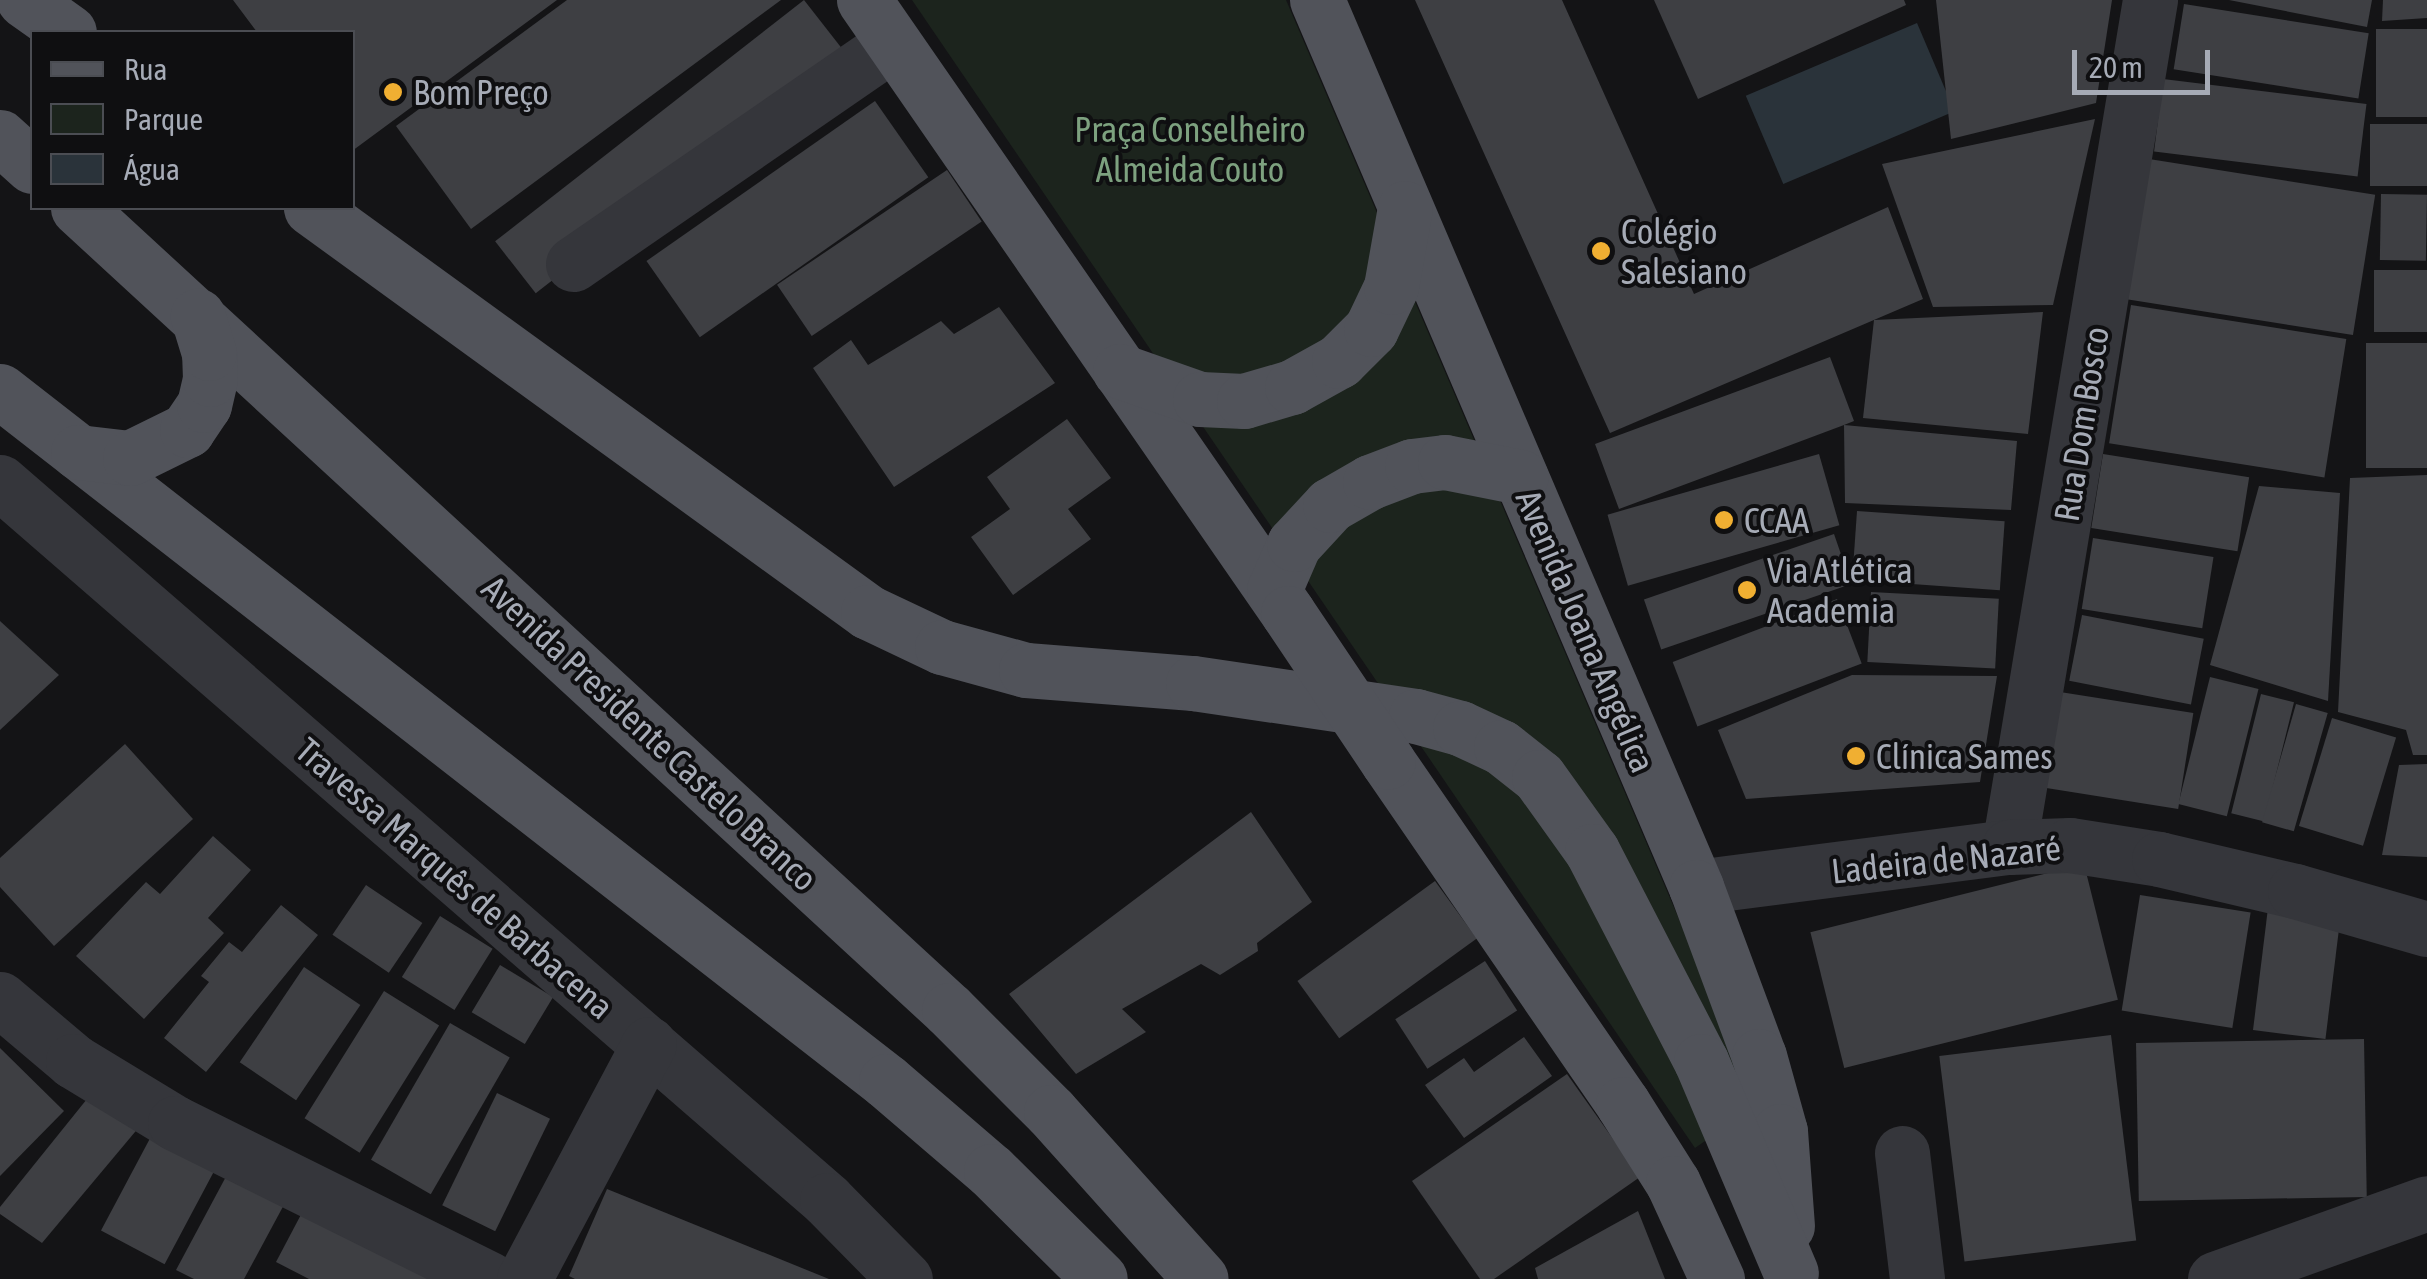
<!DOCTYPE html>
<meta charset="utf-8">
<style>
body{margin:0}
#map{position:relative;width:2427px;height:1279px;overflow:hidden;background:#141416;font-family:"Asap Condensed",sans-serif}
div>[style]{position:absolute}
.green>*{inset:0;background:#1c241d}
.water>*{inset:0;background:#2a333a;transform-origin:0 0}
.building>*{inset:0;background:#3e3f43;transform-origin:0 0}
.minor>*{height:55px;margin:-27.5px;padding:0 27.5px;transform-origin:27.5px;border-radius:27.5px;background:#35363b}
.major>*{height:55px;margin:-27.5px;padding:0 27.5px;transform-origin:27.5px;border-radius:27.5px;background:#51535a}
.major-bridge>*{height:55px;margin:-27.5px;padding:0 27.5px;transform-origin:27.5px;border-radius:27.5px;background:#51535a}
.dots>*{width:28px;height:28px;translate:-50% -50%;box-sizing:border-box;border:5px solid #0f0f11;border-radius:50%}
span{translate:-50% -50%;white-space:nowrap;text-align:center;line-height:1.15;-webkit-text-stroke:8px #0f0f11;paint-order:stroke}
.poi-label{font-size:35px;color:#a6abb6}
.left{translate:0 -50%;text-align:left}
.park-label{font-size:35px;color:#7da17f}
.street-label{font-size:35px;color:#a6abb6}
.legend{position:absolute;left:30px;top:30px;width:325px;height:180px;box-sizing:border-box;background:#0f0f11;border:2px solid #4b4d53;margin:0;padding:12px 18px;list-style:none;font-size:30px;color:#a6abb6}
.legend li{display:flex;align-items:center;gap:20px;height:50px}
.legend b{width:50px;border:2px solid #4b4d53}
.scale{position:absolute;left:2072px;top:50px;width:138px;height:45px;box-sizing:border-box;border:5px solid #a6abb6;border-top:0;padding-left:12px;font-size:30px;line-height:35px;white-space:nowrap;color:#a6abb6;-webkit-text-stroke:8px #0f0f11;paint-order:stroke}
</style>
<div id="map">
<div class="green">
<div style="clip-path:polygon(912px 0,1286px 0,1758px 1104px,1695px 1148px)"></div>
</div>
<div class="water">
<div style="left:1917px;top:23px;width:96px;height:186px;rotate:67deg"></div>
</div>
<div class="building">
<div style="clip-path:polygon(233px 0,557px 0,352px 151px,352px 32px,257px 32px)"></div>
<div style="clip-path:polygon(567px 0,781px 0,471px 229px,396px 126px)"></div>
<div style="left:804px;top:0;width:66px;height:392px;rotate:52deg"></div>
<div style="clip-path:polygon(1415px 0,1562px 0,1694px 294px,1888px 207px,1923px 299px,1610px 433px)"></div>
<div style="clip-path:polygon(1654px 0,1904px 0,1906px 5px,1698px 99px)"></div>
<div style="clip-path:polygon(1936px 0,2112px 0,2096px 103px,1951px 139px)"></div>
<div style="clip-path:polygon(2229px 0,2372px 0,2367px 27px)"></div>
<div style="clip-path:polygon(2383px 0,2427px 0,2427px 18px,2382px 21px)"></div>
<div style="left:2184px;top:4px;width:187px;height:66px;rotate:9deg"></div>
<div style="left:2427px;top:29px;width:88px;height:51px;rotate:90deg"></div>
<div style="left:2163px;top:79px;width:205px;height:73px;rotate:7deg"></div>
<div style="left:875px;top:101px;width:93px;height:279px;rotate:55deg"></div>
<div style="clip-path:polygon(2095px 119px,2053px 305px,1933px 307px,1882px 164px)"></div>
<div style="left:2370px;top:124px;width:57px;height:62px"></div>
<div style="left:2149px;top:159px;width:229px;height:142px;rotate:9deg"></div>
<div style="left:947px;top:170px;width:62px;height:205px;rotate:56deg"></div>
<div style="left:2381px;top:194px;width:46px;height:66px;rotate:1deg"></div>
<div style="left:2427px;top:270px;width:62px;height:53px;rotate:90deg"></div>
<div style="left:2131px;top:305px;width:218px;height:140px;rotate:9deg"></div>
<div style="clip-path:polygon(999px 307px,1055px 383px,894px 487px,813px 368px,851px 340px,868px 365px,941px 321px,954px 334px)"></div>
<div style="clip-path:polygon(2043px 312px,2028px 434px,1863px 418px,1874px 320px)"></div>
<div style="left:2427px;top:343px;width:125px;height:61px;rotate:90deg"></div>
<div style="clip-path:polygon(1830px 357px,1854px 421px,1844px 425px,2017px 441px,2011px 510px,1845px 503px,1844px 425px,1619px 509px,1595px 444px)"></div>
<div style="clip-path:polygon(1067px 419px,1111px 478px,1068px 509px,1091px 539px,1013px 595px,971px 537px,1010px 509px,987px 477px)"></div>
<div style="left:1819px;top:454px;width:74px;height:220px;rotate:74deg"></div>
<div style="left:2103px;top:454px;width:148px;height:75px;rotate:9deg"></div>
<div style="clip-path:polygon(2427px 475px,2427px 755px,2413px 755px,2406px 730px,2338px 712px,2350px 478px)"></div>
<div style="clip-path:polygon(2259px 486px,2340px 493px,2328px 701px,2210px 665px)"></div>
<div style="left:1857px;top:511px;width:148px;height:69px;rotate:4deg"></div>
<div style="left:1834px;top:534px;width:53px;height:201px;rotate:71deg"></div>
<div style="left:2093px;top:538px;width:122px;height:72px;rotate:9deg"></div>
<div style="left:1871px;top:592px;width:128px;height:70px;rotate:3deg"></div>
<div style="left:1837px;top:599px;width:69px;height:176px;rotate:69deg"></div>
<div style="left:2082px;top:615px;width:124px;height:67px;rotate:11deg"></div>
<div style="clip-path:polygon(0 621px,59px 675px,0 730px)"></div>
<div style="clip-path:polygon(1852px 675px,1997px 676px,1980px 782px,1746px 799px,1718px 730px)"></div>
<div style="left:2210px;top:677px;width:50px;height:131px;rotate:14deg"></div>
<div style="left:2060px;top:692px;width:135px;height:97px;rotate:9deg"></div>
<div style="left:2261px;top:694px;width:34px;height:123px;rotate:14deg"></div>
<div style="left:2296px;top:704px;width:33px;height:123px;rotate:16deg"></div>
<div style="left:2332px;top:718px;width:67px;height:113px;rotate:17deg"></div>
<div style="clip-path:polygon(125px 744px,193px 819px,54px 946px,0 887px,0 858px)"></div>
<div style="clip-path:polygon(2427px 764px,2427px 857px,2382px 855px,2399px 765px)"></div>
<div style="clip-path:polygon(1251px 812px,1312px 902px,1257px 943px,1258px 951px,1220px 975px,1201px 964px,1122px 1009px,1146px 1032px,1076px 1074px,1009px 994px)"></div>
<div style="clip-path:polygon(213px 836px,251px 870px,208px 918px,224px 933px,144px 1019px,76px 956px,146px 882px,160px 894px)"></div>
<div style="left:2084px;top:864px;width:140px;height:282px;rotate:76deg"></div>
<div style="left:1435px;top:881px;width:71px;height:170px;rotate:54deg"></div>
<div style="left:366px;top:885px;width:68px;height:60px;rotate:34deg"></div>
<div style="left:2140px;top:895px;width:112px;height:117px;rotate:9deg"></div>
<div style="clip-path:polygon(281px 905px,318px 935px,206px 1072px,164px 1038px,209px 982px,201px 976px,229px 942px,242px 952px)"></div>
<div style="left:2268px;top:908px;width:73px;height:123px;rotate:7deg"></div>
<div style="left:440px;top:916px;width:62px;height:72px;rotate:32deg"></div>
<div style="left:1485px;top:961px;width:59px;height:107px;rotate:57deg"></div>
<div style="left:500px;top:965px;width:62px;height:55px;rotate:31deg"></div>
<div style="left:304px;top:967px;width:68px;height:115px;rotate:34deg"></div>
<div style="left:384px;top:991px;width:65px;height:150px;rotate:32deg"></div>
<div style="left:450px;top:1023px;width:69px;height:158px;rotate:30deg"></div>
<div style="left:2111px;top:1035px;width:207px;height:173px;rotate:83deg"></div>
<div style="clip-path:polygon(1524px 1037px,1552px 1076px,1464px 1138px,1425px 1085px,1464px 1058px,1474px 1072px)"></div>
<div style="left:2364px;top:1039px;width:158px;height:228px;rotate:89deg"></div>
<div style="clip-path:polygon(0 1048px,64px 1111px,0 1176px)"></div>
<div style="clip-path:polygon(1567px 1074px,1640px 1177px,1494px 1279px,1480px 1279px,1412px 1181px)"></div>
<div style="left:497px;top:1093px;width:59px;height:125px;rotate:26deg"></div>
<div style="clip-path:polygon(91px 1094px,140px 1126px,42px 1243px,0 1214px,0 1207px)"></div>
<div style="left:155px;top:1129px;width:72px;height:115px;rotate:28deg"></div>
<div style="clip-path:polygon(229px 1171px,286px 1201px,244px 1279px,194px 1279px,176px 1270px)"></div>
<div style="clip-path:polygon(607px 1189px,829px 1279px,575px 1279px,569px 1276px)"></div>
<div style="clip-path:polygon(305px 1207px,445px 1279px,309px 1279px,276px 1262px)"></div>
<div style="clip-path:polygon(1638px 1211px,1665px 1279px,1538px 1279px,1535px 1268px)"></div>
</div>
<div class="minor">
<div style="left:573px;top:264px;width:389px;rotate:-34.6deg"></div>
<div style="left:0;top:482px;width:1095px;rotate:40.96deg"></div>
<div style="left:827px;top:1200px;width:111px;rotate:45.4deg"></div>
<div style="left:2009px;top:847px;width:859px;rotate:-80.55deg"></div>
<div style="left:1696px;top:887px;width:316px;rotate:-7.3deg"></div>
<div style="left:2009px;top:847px;width:61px;rotate:-1.9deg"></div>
<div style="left:2070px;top:845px;width:90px;rotate:8.9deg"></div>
<div style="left:2159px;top:859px;width:140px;rotate:13.2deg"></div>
<div style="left:2295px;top:891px;width:137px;rotate:16.1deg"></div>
<div style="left:0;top:999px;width:96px;rotate:40.3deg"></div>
<div style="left:73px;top:1061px;width:119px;rotate:31.3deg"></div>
<div style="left:175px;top:1123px;width:351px;rotate:26.4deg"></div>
<div style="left:1902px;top:1153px;width:127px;rotate:83.2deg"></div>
<div style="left:524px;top:1279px;width:266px;rotate:-62deg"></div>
<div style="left:2215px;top:1279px;width:225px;rotate:-19.7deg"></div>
</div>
<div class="major">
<div style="left:24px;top:0;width:55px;rotate:35.4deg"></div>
<div style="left:864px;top:0;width:745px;rotate:55.33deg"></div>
<div style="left:1317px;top:0;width:965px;rotate:66.86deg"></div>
<div style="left:1696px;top:887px;width:180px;rotate:69.6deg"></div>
<div style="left:1759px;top:1056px;width:78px;rotate:74.4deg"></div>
<div style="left:1780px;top:1131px;width:95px;rotate:85.8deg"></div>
<div style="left:0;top:137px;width:43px;rotate:42.2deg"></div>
<div style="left:78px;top:208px;width:1184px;rotate:42.64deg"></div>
<div style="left:949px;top:1010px;width:144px;rotate:45deg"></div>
<div style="left:1051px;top:1112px;width:224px;rotate:48.1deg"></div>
<div style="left:311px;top:208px;width:688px;rotate:35.95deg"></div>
<div style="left:868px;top:612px;width:82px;rotate:25.3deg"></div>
<div style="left:942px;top:647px;width:87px;rotate:15.3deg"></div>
<div style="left:1026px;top:670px;width:168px;rotate:4.5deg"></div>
<div style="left:1193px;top:683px;width:225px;rotate:8.4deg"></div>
<div style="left:1416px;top:716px;width:46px;rotate:15.3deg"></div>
<div style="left:1460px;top:728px;width:45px;rotate:24.9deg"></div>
<div style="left:1501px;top:747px;width:48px;rotate:38.3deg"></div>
<div style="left:1539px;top:777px;width:91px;rotate:54.4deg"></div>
<div style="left:1592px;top:851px;width:237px;rotate:62.6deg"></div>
<div style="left:1701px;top:1061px;width:230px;rotate:67deg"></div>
<div style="left:1120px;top:371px;width:85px;rotate:19.3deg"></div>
<div style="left:1200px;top:399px;width:44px;rotate:2.6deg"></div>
<div style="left:1244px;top:401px;width:50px;rotate:-16.3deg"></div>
<div style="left:1292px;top:387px;width:54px;rotate:-29deg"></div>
<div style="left:1339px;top:361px;width:45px;rotate:-45deg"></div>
<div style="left:1371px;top:329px;width:47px;rotate:-64.5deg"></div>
<div style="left:1391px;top:287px;width:80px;rotate:-80deg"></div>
<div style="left:0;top:391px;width:1123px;rotate:37.91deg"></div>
<div style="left:886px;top:1081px;width:138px;rotate:40.6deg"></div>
<div style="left:991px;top:1171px;width:153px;rotate:44.7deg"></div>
<div style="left:78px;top:452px;width:52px;rotate:6.6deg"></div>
<div style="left:130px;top:458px;width:64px;rotate:-26.2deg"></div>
<div style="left:187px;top:430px;width:30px;rotate:-56deg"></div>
<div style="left:204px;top:405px;width:27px;rotate:-77deg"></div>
<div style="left:210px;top:379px;width:26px;rotate:-92deg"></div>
<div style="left:209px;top:353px;width:39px;rotate:-107deg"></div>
<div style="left:1274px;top:590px;width:50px;rotate:-66.5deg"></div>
<div style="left:1294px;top:544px;width:53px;rotate:-47.3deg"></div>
<div style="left:1330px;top:505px;width:46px;rotate:-29.9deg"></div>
<div style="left:1370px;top:482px;width:45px;rotate:-20.9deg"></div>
<div style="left:1412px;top:466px;width:33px;rotate:-7deg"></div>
<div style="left:1445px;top:462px;width:77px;rotate:11.2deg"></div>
<div style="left:1388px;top:762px;width:415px;rotate:55.5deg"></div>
<div style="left:1623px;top:1104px;width:93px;rotate:57.7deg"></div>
<div style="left:1673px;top:1183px;width:106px;rotate:65.4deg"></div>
</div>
<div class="major-bridge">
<div style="left:1288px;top:613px;width:179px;rotate:56.1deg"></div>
</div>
<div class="dots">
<div style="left:393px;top:92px;background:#f0af32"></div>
<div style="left:1601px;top:251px;background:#f0af32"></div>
<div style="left:1724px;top:520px;background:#f0af32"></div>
<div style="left:1747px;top:590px;background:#f0af32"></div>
<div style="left:1856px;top:756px;background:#f0af32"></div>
</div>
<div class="poi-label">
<span class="left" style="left:413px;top:92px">Bom Preço</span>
<span class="left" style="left:1621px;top:251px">Colégio<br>Salesiano</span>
<span class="left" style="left:1744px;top:520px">CCAA</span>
<span class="left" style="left:1767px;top:590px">Via Atlética<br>Academia</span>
<span class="left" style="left:1876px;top:756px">Clínica Sames</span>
</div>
<div class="park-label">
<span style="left:1190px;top:149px">Praça Conselheiro<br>Almeida Couto</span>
</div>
<div class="street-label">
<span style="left:2081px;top:424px;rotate:-81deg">Rua Dom Bosco</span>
<span style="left:1586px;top:631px;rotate:67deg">Avenida Joana Angélica</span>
<span style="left:650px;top:733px;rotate:43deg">Avenida Presidente Castelo Branco</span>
<span style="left:1946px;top:859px;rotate:-6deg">Ladeira de Nazaré</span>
<span style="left:455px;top:878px;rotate:41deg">Travessa Marquês de Barbacena</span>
</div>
<ul class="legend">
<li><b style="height:12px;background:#51535a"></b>Rua</li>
<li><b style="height:28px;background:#1c241d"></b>Parque</li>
<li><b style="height:28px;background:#2a333a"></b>Água</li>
</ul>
<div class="scale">20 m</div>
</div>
